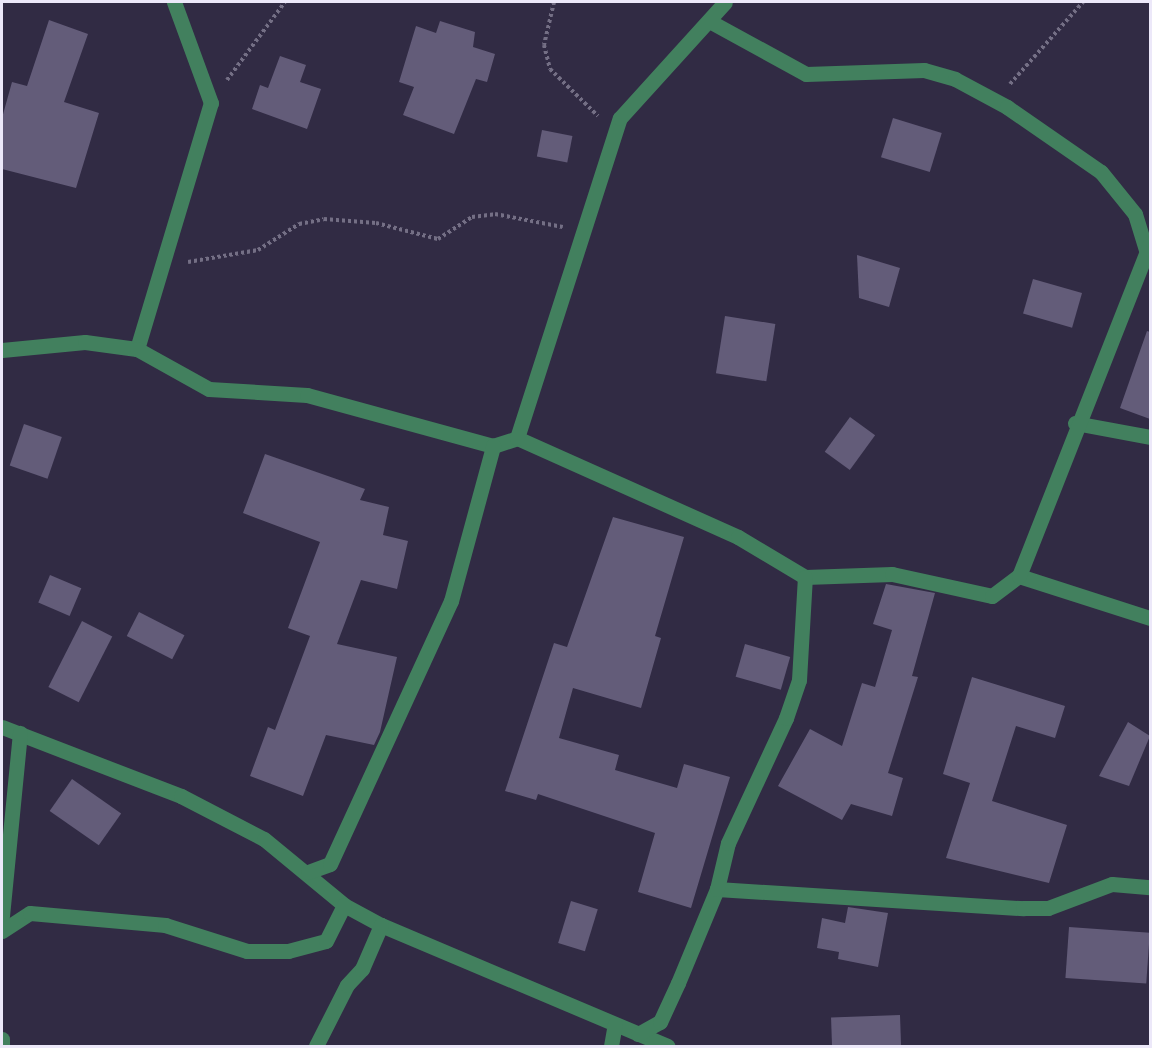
<!DOCTYPE html>
<style>
body{margin:0}
#map{position:relative;width:1152px;height:1048px;overflow:hidden;background:#312b44;font-family:Signika,sans-serif}
div>[style]{position:absolute}
.building>*{inset:0;background:#635c79;transform-origin:0 0}
.path>*{height:4px;margin-top:-2px;transform-origin:0;background:repeating-linear-gradient(90deg,#746f85 0 3px,transparent 0 6px)}
.minor>*{height:15px;margin:-7.5px;padding:0 7.5px;transform-origin:7.5px;border-radius:7.5px;background:#42805e}
span{translate:-50% -50%;white-space:nowrap;text-align:center;line-height:1.15;-webkit-text-stroke:5px #312b44;paint-order:stroke}
.frame{position:absolute;inset:0;border:3px solid #ece8f9;pointer-events:none}
</style>
<div id="map">
<div class="building">
<div style="clip-path:polygon(49px 20px,88px 34px,64px 102px,99px 113px,76px 188px,2px 169px,2px 118px,12px 82px,27px 86px)"></div>
<div style="clip-path:polygon(440px 21px,475px 32px,473px 47px,495px 54px,487px 82px,476px 79px,454px 134px,403px 115px,414px 87px,399px 82px,416px 26px,436px 33px)"></div>
<div style="clip-path:polygon(280px 56px,306px 65px,300px 82px,321px 89px,307px 129px,252px 109px,260px 85px,268px 88px)"></div>
<div style="left:893px;top:118px;width:51px;height:41px;rotate:17deg"></div>
<div style="left:542px;top:130px;width:31px;height:27px;rotate:11deg"></div>
<div style="clip-path:polygon(857px 255px,900px 268px,889px 307px,859px 298px)"></div>
<div style="left:1033px;top:279px;width:51px;height:36px;rotate:16deg"></div>
<div style="left:725px;top:316px;width:51px;height:58px;rotate:9deg"></div>
<div style="clip-path:polygon(1147px 331px,1150px 332px,1150px 419px,1120px 408px)"></div>
<div style="left:850px;top:417px;width:31px;height:43px;rotate:36deg"></div>
<div style="left:24px;top:424px;width:40px;height:44px;rotate:19deg"></div>
<div style="clip-path:polygon(265px 454px,365px 489px,360px 500px,389px 507px,383px 535px,408px 541px,397px 589px,361px 580px,337px 644px,397px 657px,380px 732px,374px 745px,326px 735px,303px 796px,250px 776px,268px 727px,275px 730px,310px 636px,288px 628px,320px 542px,243px 513px)"></div>
<div style="clip-path:polygon(613px 517px,684px 537px,655px 636px,661px 638px,641px 708px,573px 688px,559px 738px,619px 755px,615px 770px,677px 788px,684px 764px,730px 777px,691px 908px,638px 892px,655px 833px,538px 794px,536px 800px,505px 791px,554px 643px,567px 647px)"></div>
<div style="left:50px;top:575px;width:34px;height:30px;rotate:23deg"></div>
<div style="clip-path:polygon(886px 584px,935px 593px,912px 676px,918px 677px,888px 773px,903px 778px,892px 816px,851px 804px,842px 820px,778px 786px,810px 729px,842px 746px,862px 683px,875px 687px,892px 630px,873px 624px)"></div>
<div style="left:139px;top:612px;width:51px;height:27px;rotate:27deg"></div>
<div style="left:82px;top:621px;width:34px;height:74px;rotate:27deg"></div>
<div style="left:745px;top:644px;width:47px;height:34px;rotate:16deg"></div>
<div style="clip-path:polygon(972px 677px,1065px 706px,1055px 738px,1016px 726px,992px 801px,1067px 825px,1049px 883px,946px 858px,970px 783px,943px 774px)"></div>
<div style="clip-path:polygon(1128px 722px,1150px 736px,1129px 786px,1099px 776px)"></div>
<div style="left:72px;top:779px;width:60px;height:39px;rotate:35deg"></div>
<div style="left:571px;top:901px;width:28px;height:44px;rotate:17deg"></div>
<div style="clip-path:polygon(848px 907px,888px 913px,878px 967px,838px 959px,839px 952px,817px 948px,822px 918px,845px 923px)"></div>
<div style="left:1069px;top:927px;width:81px;height:51px;rotate:4deg"></div>
<div style="left:900px;top:1015px;width:32px;height:69px;rotate:88deg"></div>
</div>
<div class="path">
<div style="left:554px;top:2px;width:44px;rotate:103.1deg"></div>
<div style="left:544px;top:45px;width:25px;rotate:76deg"></div>
<div style="left:550px;top:69px;width:67px;rotate:44.4deg"></div>
<div style="left:227px;top:80px;width:97px;rotate:-53.4deg"></div>
<div style="left:1010px;top:84px;width:110px;rotate:-48.3deg"></div>
<div style="left:188px;top:262px;width:71px;rotate:-9.7deg"></div>
<div style="left:258px;top:250px;width:49px;rotate:-32.4deg"></div>
<div style="left:299px;top:224px;width:25px;rotate:-11deg"></div>
<div style="left:324px;top:219px;width:52px;rotate:4.4deg"></div>
<div style="left:376px;top:223px;width:64px;rotate:14.5deg"></div>
<div style="left:438px;top:239px;width:40px;rotate:-32.9deg"></div>
<div style="left:472px;top:217px;width:23px;rotate:-7deg"></div>
<div style="left:495px;top:214px;width:69px;rotate:10.8deg"></div>
</div>
<div class="minor">
<div style="left:711px;top:22px;width:108px;rotate:28.7deg"></div>
<div style="left:806px;top:74px;width:118px;rotate:-1.9deg"></div>
<div style="left:924px;top:70px;width:32px;rotate:16deg"></div>
<div style="left:955px;top:79px;width:59px;rotate:28.3deg"></div>
<div style="left:1007px;top:107px;width:114px;rotate:34.7deg"></div>
<div style="left:1101px;top:172px;width:54px;rotate:51deg"></div>
<div style="left:1135px;top:214px;width:37px;rotate:73deg"></div>
<div style="left:137px;top:349px;width:257px;rotate:-73.3deg"></div>
<div style="left:211px;top:103px;width:108px;rotate:-110.1deg"></div>
<div style="left:2px;top:350px;width:83px;rotate:-5.5deg"></div>
<div style="left:85px;top:342px;width:52px;rotate:7.7deg"></div>
<div style="left:137px;top:349px;width:82px;rotate:29.1deg"></div>
<div style="left:209px;top:389px;width:98px;rotate:3.5deg"></div>
<div style="left:307px;top:395px;width:193px;rotate:15.3deg"></div>
<div style="left:493px;top:446px;width:25px;rotate:-18deg"></div>
<div style="left:517px;top:438px;width:242px;rotate:24.1deg"></div>
<div style="left:738px;top:537px;width:78px;rotate:30.8deg"></div>
<div style="left:805px;top:577px;width:87px;rotate:-2deg"></div>
<div style="left:892px;top:574px;width:102px;rotate:12.4deg"></div>
<div style="left:992px;top:596px;width:34px;rotate:-37deg"></div>
<div style="left:1019px;top:576px;width:138px;rotate:17.8deg"></div>
<div style="left:1075px;top:423px;width:76px;rotate:10.6deg"></div>
<div style="left:517px;top:438px;width:336px;rotate:-72.2deg"></div>
<div style="left:620px;top:118px;width:156px;rotate:-47.8deg"></div>
<div style="left:1019px;top:576px;width:358px;rotate:-68.5deg"></div>
<div style="left:2px;top:727px;width:192px;rotate:21.1deg"></div>
<div style="left:181px;top:796px;width:93px;rotate:27.4deg"></div>
<div style="left:264px;top:839px;width:104px;rotate:39.5deg"></div>
<div style="left:344px;top:905px;width:42px;rotate:28.4deg"></div>
<div style="left:381px;top:925px;width:311px;rotate:22.9deg"></div>
<div style="left:308px;top:872px;width:23px;rotate:-20deg"></div>
<div style="left:330px;top:864px;width:289px;rotate:-65.3deg"></div>
<div style="left:451px;top:601px;width:161px;rotate:-74.8deg"></div>
<div style="left:717px;top:889px;width:307px;rotate:3.6deg"></div>
<div style="left:1023px;top:908px;width:25px"></div>
<div style="left:1048px;top:908px;width:68px;rotate:-20.6deg"></div>
<div style="left:1112px;top:884px;width:38px;rotate:5deg"></div>
<div style="left:2px;top:916px;width:184px;rotate:-84.4deg"></div>
<div style="left:2px;top:931px;width:33px;rotate:-33deg"></div>
<div style="left:30px;top:913px;width:136px;rotate:5.1deg"></div>
<div style="left:165px;top:925px;width:86px;rotate:17.6deg"></div>
<div style="left:247px;top:951px;width:41px"></div>
<div style="left:288px;top:951px;width:39px;rotate:-15deg"></div>
<div style="left:326px;top:941px;width:40px;rotate:-63.4deg"></div>
<div style="left:638px;top:1034px;width:25px;rotate:-29deg"></div>
<div style="left:660px;top:1022px;width:43px;rotate:-65.2deg"></div>
<div style="left:678px;top:983px;width:102px;rotate:-67.5deg"></div>
<div style="left:717px;top:889px;width:47px;rotate:-76.6deg"></div>
<div style="left:728px;top:843px;width:138px;rotate:-65.1deg"></div>
<div style="left:786px;top:718px;width:40px;rotate:-71.1deg"></div>
<div style="left:799px;top:680px;width:103px;rotate:-86.7deg"></div>
<div style="left:2px;top:1039px;width:7px;rotate:90deg"></div>
<div style="left:316px;top:1046px;width:68px;rotate:-63.1deg"></div>
<div style="left:347px;top:985px;width:22px;rotate:-47deg"></div>
<div style="left:362px;top:969px;width:48px;rotate:-66.6deg"></div>
<div style="left:611px;top:1046px;width:22px;rotate:-80deg"></div>
</div>
<div class="frame"></div>
</div>
